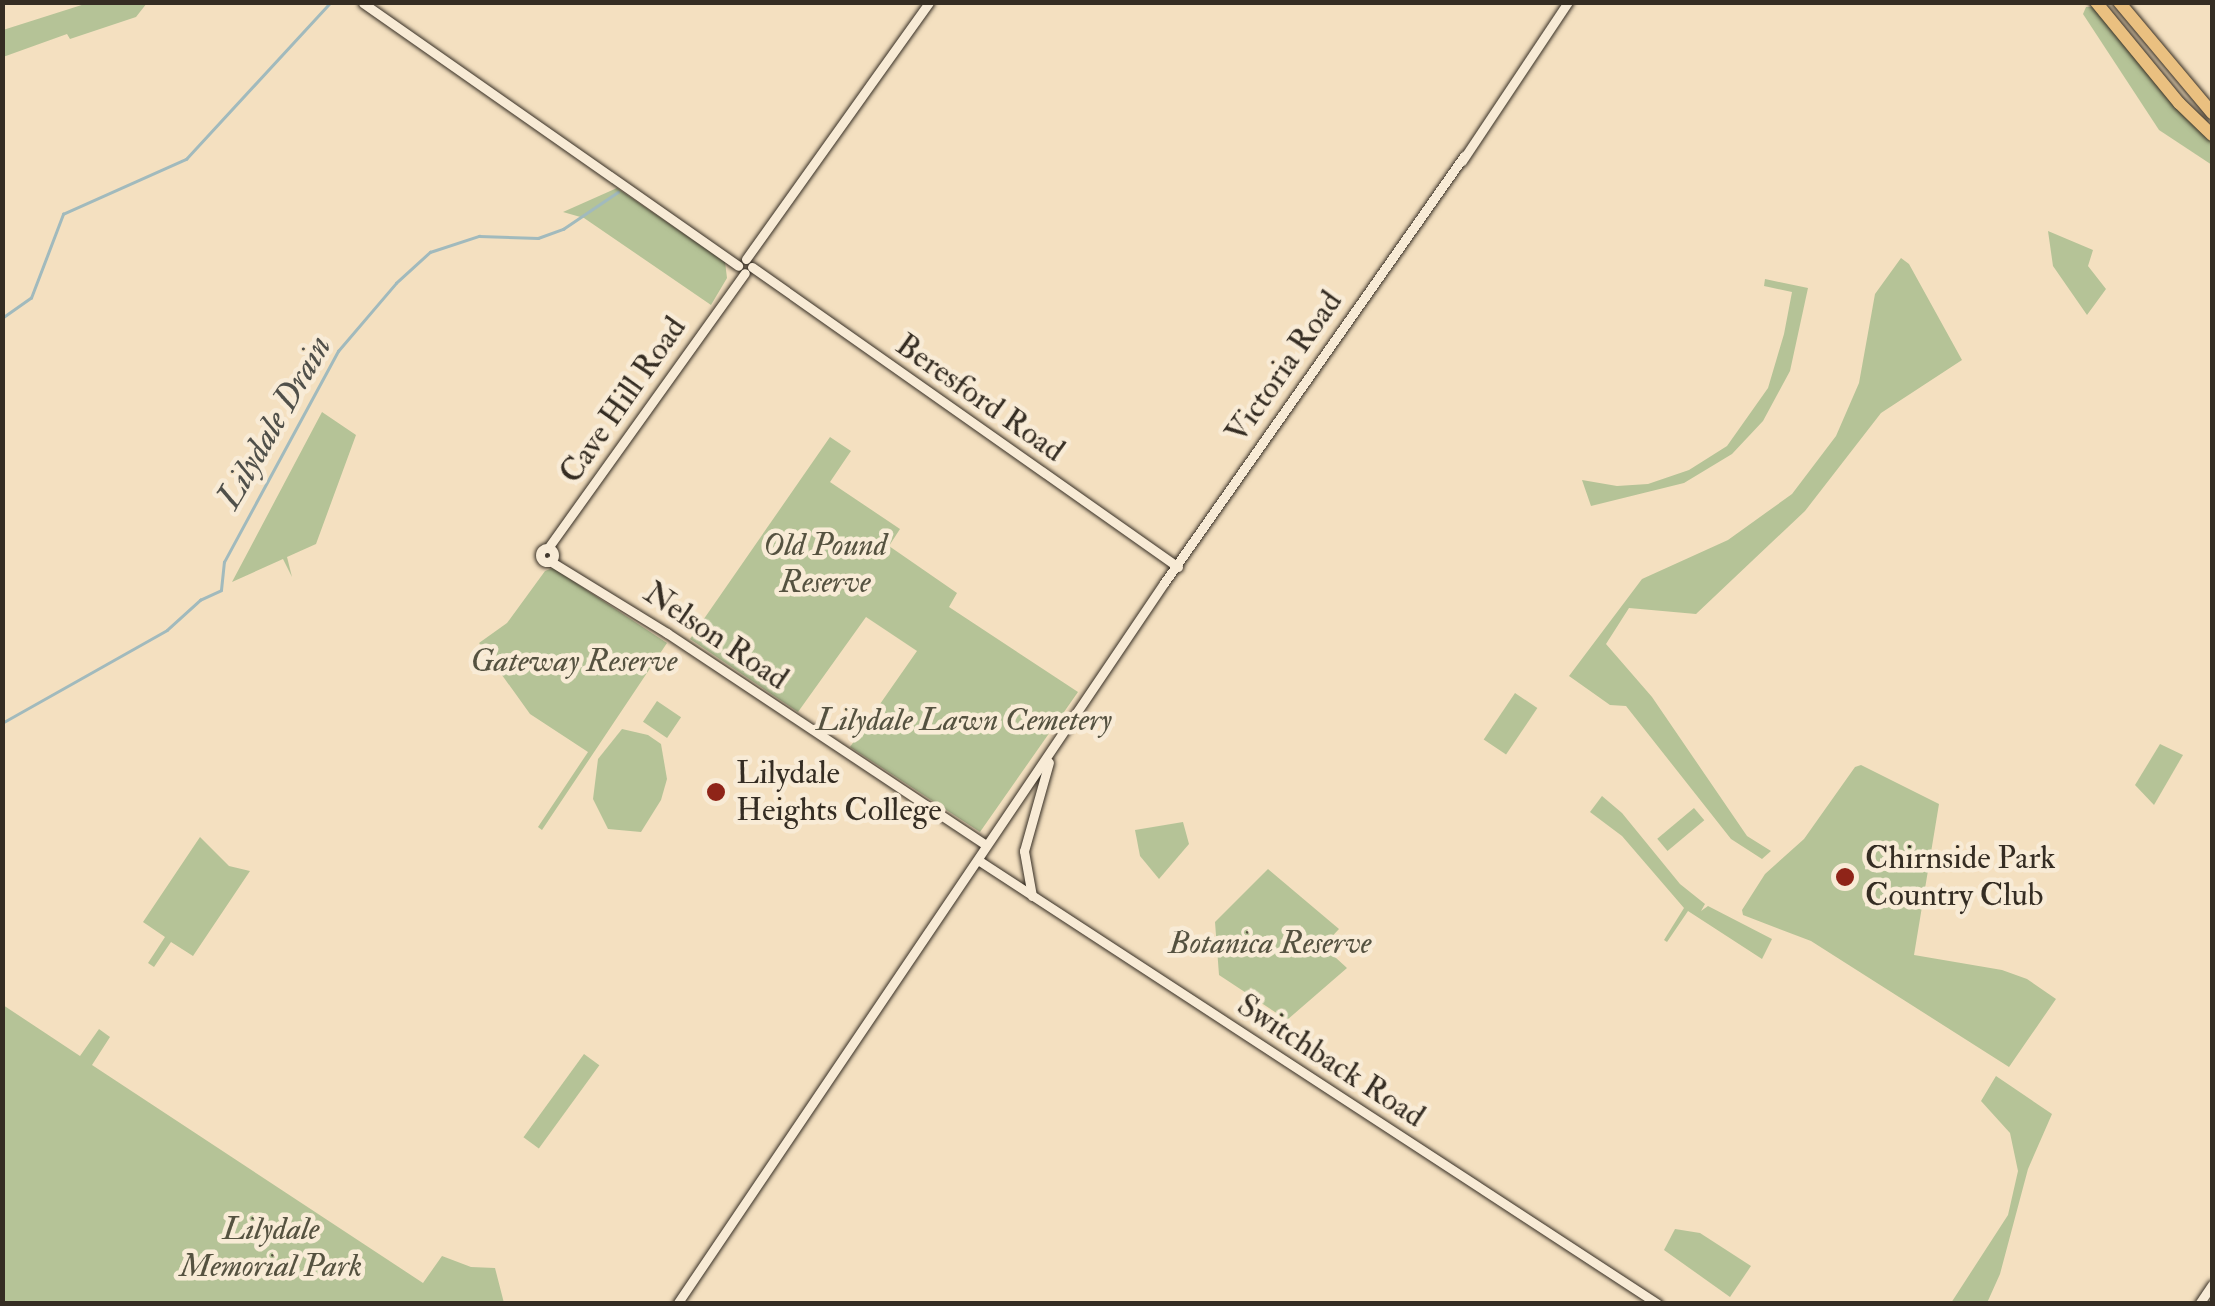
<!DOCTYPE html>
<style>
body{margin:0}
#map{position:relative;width:2215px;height:1306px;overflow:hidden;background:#f4e0c0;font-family:"IM FELL Double Pica",serif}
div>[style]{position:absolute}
.green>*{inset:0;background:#b5c397;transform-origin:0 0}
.stream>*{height:2.5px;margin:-1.25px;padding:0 1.25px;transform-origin:1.25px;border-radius:1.25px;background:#a1babd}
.roads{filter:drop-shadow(0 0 2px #352d23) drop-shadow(0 0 2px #352d23)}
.secondary>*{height:9px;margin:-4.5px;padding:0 4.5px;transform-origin:4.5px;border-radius:4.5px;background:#f8ebd6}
.secondary>.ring{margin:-4.5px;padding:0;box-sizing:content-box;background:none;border:9px solid #f8ebd6;border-radius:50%}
.highway>*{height:12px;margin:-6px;padding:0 6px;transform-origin:6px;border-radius:6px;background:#eac080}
.dots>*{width:28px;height:28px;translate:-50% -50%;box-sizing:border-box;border:5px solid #f8ebd6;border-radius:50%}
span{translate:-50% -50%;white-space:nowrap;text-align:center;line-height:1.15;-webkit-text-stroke:9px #f8ebd6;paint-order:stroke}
.street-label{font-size:32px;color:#352d23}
.park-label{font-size:32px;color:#555240;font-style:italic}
.poi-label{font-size:32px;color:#352d23}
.left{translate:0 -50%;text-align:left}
.water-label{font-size:35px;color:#50504a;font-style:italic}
.frame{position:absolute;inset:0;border:5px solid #352d23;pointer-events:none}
</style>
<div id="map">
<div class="green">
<div style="clip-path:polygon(88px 3px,147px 3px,136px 17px,70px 39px,67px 34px,3px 57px,3px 30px)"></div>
<div style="clip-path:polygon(2086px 7px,2094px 7px,2212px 142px,2212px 165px,2159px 130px,2083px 14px)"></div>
<div style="clip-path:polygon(617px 188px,725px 262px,727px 278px,711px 305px,584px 218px,563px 212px)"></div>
<div style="clip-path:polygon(2048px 231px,2093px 250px,2088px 266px,2106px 289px,2087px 315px,2053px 266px)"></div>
<div style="clip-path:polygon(1901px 258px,1909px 264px,1962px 360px,1881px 413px,1805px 511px,1696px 614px,1629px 608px,1606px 644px,1652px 697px,1747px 836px,1771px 851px,1762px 859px,1731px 839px,1626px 706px,1610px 705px,1569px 676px,1642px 579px,1728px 540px,1792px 494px,1836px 436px,1859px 383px,1875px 294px)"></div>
<div style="clip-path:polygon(1765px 279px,1808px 288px,1790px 371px,1763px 421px,1732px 454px,1684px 483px,1591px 506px,1582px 480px,1617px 486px,1648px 484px,1689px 470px,1727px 446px,1768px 388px,1784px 334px,1792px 292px,1764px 286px)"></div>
<div style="clip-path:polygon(322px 412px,356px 435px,316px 544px,287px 557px,292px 577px,283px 559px,232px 582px)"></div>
<div style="clip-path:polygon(830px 437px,851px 451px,830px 482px,900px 529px,889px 546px,957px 593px,949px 607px,1078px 692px,980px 832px,850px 747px,917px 651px,866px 617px,798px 712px,690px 639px)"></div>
<div style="clip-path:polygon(553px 568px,667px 643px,542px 830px,538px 827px,588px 752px,530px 714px,479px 643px,507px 623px,545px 571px)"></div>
<div style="left:1515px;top:693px;width:27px;height:56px;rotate:34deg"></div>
<div style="left:657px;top:701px;width:29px;height:25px;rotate:34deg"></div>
<div style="clip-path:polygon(622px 729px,648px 735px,661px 744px,667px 779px,661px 800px,641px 832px,608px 829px,593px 799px,598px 759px)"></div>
<div style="clip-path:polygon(2160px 744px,2183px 755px,2154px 805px,2135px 785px)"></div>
<div style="clip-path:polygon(1861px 765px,1939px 804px,1914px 955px,2002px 970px,2027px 979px,2056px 999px,2009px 1067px,1811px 941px,1743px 915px,1742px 910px,1765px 874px,1804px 839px,1855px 767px)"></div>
<div style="clip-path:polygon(1602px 796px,1622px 813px,1680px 884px,1705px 904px,1701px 911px,1708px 906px,1772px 939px,1762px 959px,1688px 911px,1667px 942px,1664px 940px,1684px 908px,1622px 836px,1590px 812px)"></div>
<div style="left:1694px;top:808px;width:16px;height:48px;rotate:50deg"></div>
<div style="clip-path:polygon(1183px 822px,1189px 844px,1159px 879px,1140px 856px,1135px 830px)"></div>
<div style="clip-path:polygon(200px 837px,229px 866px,250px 871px,193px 956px,171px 942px,154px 967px,148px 963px,165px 937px,143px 922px)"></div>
<div style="clip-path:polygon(1268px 869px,1339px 929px,1323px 946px,1347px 968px,1287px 1020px,1219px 975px,1215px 922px)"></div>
<div style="clip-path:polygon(3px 1005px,80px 1056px,99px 1029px,110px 1037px,92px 1065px,423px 1283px,442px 1256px,471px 1267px,495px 1268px,504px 1303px,3px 1303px)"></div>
<div style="left:584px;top:1054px;width:19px;height:103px;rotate:36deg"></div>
<div style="clip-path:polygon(1996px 1076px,2052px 1114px,2028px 1169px,2000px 1274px,1987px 1303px,1951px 1303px,2008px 1215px,2018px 1171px,2010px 1133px,1981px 1101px)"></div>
<div style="clip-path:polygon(1675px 1229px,1700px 1233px,1751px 1266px,1730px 1297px,1664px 1250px)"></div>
</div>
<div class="stream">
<div style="left:2px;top:318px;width:35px;rotate:-35deg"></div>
<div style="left:31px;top:298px;width:90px;rotate:-69.1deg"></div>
<div style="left:63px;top:214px;width:135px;rotate:-24.1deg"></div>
<div style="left:186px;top:159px;width:214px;rotate:-47.3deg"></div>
<div style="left:2px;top:723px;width:189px;rotate:-29.4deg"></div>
<div style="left:167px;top:630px;width:45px;rotate:-42.3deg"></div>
<div style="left:200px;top:600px;width:23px;rotate:-25deg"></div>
<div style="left:221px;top:590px;width:28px;rotate:-84deg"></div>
<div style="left:224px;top:562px;width:240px;rotate:-61.6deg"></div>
<div style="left:338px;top:351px;width:89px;rotate:-49.5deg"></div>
<div style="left:396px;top:283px;width:46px;rotate:-42.4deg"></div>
<div style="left:430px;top:252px;width:52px;rotate:-18.1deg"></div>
<div style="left:479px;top:236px;width:59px;rotate:1.9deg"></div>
<div style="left:538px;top:238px;width:27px;rotate:-20deg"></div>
<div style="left:563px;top:229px;width:66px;rotate:-33.9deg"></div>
</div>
<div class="roads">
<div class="secondary">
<div style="left:363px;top:3px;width:458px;rotate:35deg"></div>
<div style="left:1462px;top:161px;width:191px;rotate:-56.3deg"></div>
<div style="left:746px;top:259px;width:315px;rotate:-54.5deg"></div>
<div style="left:752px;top:267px;width:521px;rotate:35.15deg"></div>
<div style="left:548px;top:548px;width:338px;rotate:-54.4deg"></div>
<div class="ring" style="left:540px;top:548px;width:5px;height:5px"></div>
<div style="left:550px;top:561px;width:137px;rotate:31.6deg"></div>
<div style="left:667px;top:633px;width:383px;rotate:33.6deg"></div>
<div style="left:978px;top:860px;width:812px;rotate:33.14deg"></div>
<div style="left:1032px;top:896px;width:46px;rotate:-100.1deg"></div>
<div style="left:1024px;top:851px;width:92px;rotate:-74.3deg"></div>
<div style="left:677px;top:1304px;width:870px;rotate:-55.96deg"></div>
<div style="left:1164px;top:583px;width:522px;rotate:-54.91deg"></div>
<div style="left:2199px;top:1304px;width:23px;rotate:-56deg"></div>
</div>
<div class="highway">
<div style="left:2096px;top:2px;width:131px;rotate:50.6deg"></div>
<div style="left:2179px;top:103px;width:46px;rotate:44.1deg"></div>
<div style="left:2119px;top:2px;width:145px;rotate:50deg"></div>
</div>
</div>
<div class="dots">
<div style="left:716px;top:792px;background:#8f2418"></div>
<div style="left:1845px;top:877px;background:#8f2418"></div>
</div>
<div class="street-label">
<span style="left:1284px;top:367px;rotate:-55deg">Victoria Road</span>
<span style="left:980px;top:398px;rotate:35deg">Beresford Road</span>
<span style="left:623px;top:400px;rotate:-55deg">Cave Hill Road</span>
<span style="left:716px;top:636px;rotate:34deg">Nelson Road</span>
<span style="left:1331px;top:1061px;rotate:33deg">Switchback Road</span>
</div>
<div class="park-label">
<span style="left:825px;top:564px">Old Pound<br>Reserve</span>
<span style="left:574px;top:661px">Gateway Reserve</span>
<span style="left:964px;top:720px">Lilydale Lawn Cemetery</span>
<span style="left:1270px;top:943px">Botanica Reserve</span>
<span style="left:271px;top:1248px">Lilydale<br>Memorial Park</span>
</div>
<div class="poi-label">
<span class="left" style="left:736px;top:792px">Lilydale<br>Heights College</span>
<span class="left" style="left:1865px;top:877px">Chirnside Park<br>Country Club</span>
</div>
<div class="water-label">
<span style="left:274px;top:422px;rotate:-60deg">Lilydale Drain</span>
</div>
<div class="frame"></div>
</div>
